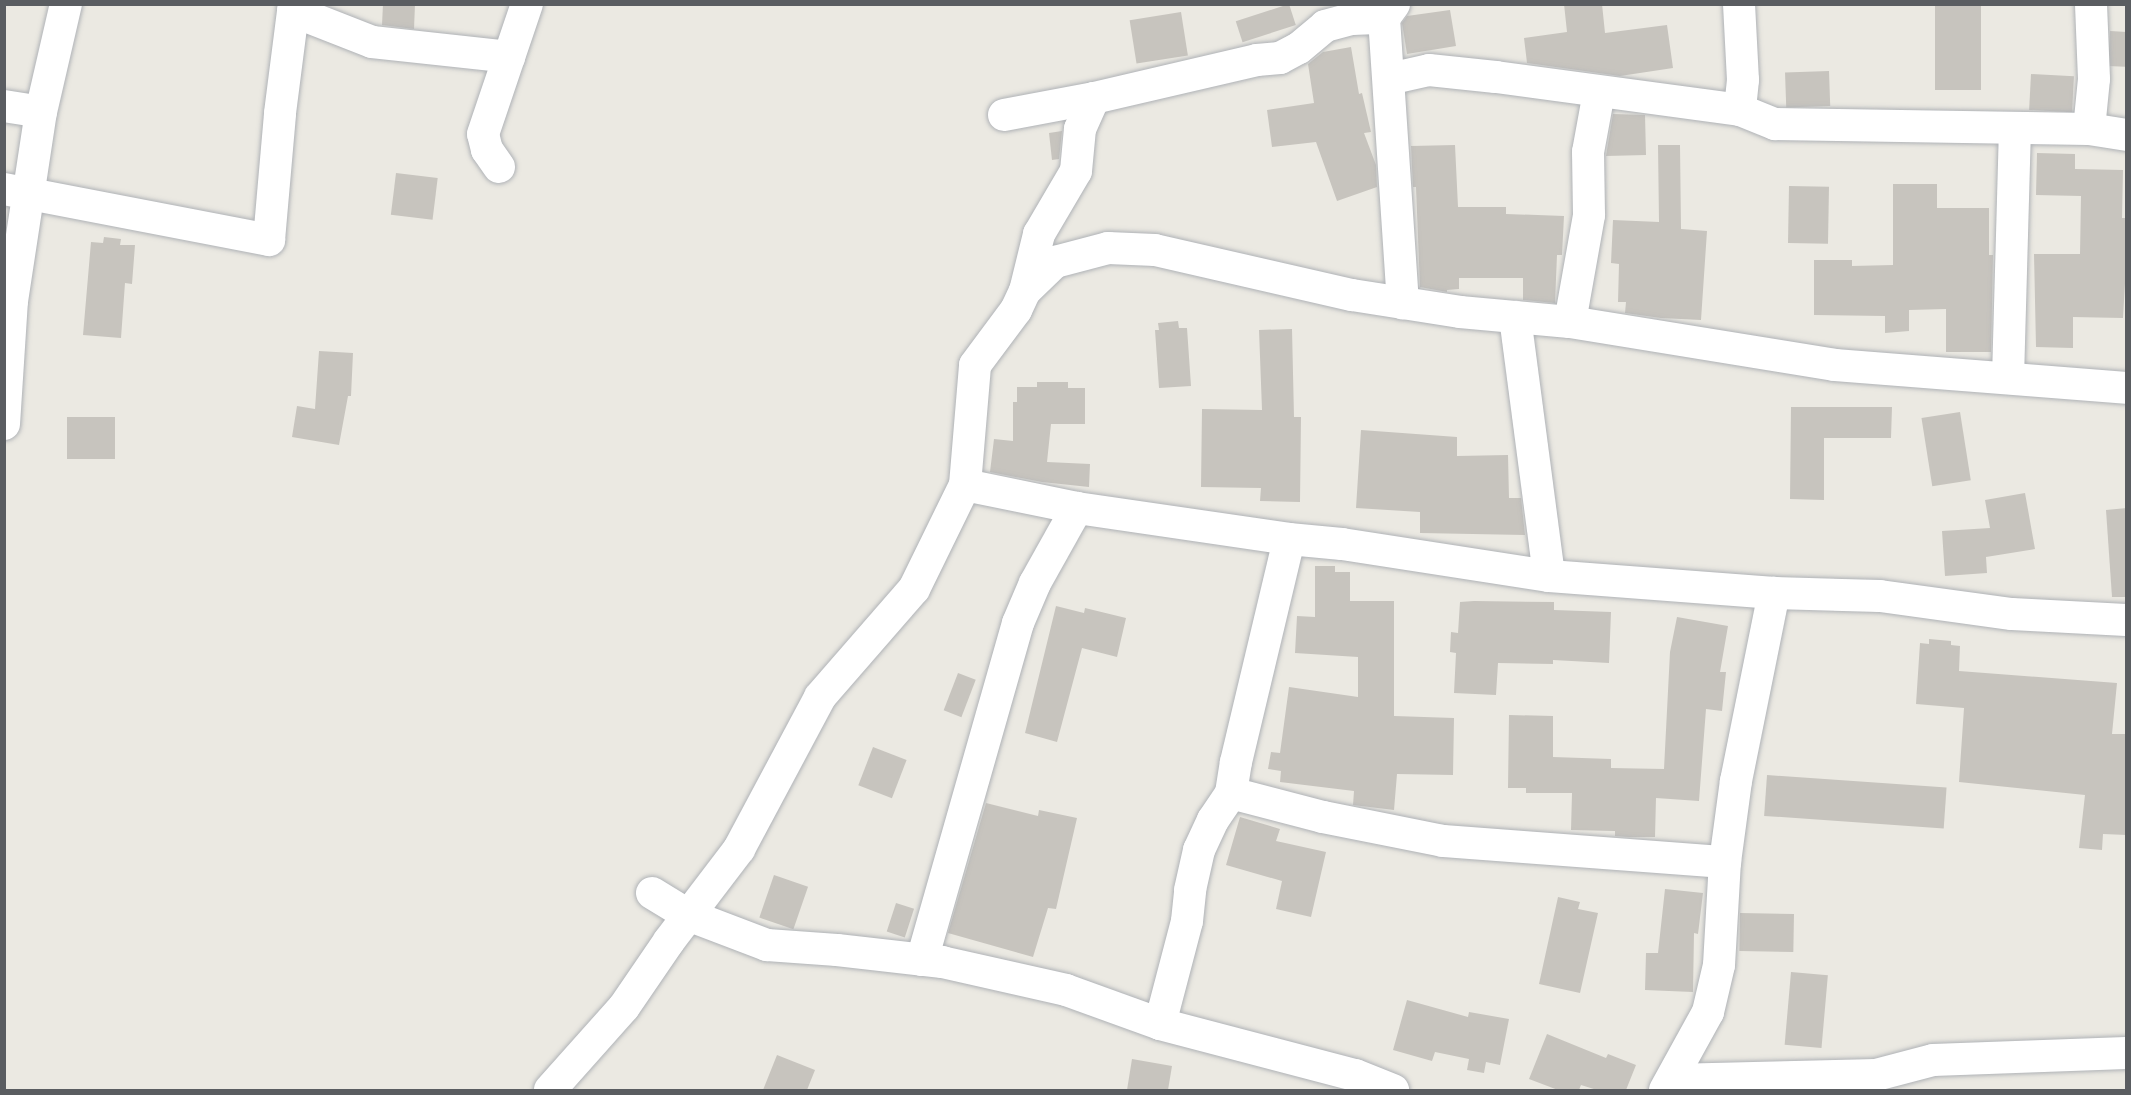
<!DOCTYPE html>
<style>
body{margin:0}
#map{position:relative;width:2131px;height:1095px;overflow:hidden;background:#ebe9e2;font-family:Raleway,sans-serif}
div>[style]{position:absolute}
.building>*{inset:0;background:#c7c4be;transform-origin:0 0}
.roads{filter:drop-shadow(0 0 2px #afb2b6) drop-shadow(0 0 2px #afb2b6)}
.minor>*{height:32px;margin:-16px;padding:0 16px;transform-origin:16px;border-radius:16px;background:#fff}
span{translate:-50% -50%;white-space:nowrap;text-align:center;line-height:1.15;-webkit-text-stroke:4.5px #fff;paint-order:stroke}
.frame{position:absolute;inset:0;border:6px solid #5a5d61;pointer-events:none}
</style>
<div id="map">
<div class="building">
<div style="clip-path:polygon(383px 4px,415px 4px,414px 29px,382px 25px)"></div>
<div style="left:1289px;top:4px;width:22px;height:56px;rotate:72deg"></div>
<div style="clip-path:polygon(1564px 4px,1602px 4px,1605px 33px,1667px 25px,1673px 68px,1620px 76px,1527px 63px,1524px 38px,1567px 32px)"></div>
<div style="left:1935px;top:4px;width:46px;height:86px"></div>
<div style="clip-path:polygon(1450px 10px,1456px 46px,1407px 54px,1402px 23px,1407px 16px)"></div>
<div style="left:1181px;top:12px;width:44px;height:52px;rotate:81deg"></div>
<div style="left:2110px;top:31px;width:17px;height:35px;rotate:3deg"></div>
<div style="clip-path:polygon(1351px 47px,1359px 94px,1362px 93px,1371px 132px,1364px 133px,1376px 165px,1377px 187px,1337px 201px,1316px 142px,1272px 147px,1267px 110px,1314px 103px,1308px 64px,1323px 52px)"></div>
<div style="left:1829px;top:71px;width:35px;height:44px;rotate:88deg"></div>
<div style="left:2031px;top:74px;width:43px;height:36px;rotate:3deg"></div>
<div style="clip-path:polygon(1613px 114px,1645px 115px,1646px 155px,1606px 156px)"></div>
<div style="clip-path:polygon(1062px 131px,1059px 159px,1052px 160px,1049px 133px)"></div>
<div style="clip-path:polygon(1455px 145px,1458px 207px,1506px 207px,1506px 214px,1564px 216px,1562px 255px,1557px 255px,1555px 303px,1523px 300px,1523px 278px,1459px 278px,1459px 289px,1447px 290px,1447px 292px,1420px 287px,1416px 187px,1413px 187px,1411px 146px)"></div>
<div style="clip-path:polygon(1658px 145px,1680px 145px,1681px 229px,1707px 231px,1701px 320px,1661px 318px,1625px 313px,1626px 302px,1618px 302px,1619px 264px,1611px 263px,1613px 220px,1659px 222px)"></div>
<div style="clip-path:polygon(2037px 153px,2075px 154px,2075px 169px,2123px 170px,2122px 218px,2127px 218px,2127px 250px,2123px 318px,2073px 317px,2073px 348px,2036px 347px,2034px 254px,2080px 254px,2081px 196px,2036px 195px)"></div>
<div style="left:396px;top:173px;width:42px;height:42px;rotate:7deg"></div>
<div style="clip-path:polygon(1893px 184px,1937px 184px,1937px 208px,1989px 208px,1989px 255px,1993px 255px,1991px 352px,1946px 352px,1946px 309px,1909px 310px,1909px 331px,1885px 333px,1885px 316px,1814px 315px,1814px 260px,1852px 260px,1852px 266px,1893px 265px)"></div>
<div style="left:1789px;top:186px;width:40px;height:57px;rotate:1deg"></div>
<div style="clip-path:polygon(104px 237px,121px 239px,120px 245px,135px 245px,132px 284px,125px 283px,121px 338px,83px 335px,91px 242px,103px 243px)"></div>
<div style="clip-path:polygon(1178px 321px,1179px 328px,1187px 328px,1191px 386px,1159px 388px,1155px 330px,1159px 330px,1158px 323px)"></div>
<div style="clip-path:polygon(1292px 329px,1294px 417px,1301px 417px,1300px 502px,1260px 501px,1261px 488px,1201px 487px,1202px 409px,1262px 410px,1259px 330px)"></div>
<div style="clip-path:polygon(319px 351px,353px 353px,351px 396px,348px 396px,339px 445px,292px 437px,297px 406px,315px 409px)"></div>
<div style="clip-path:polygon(1037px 382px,1068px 382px,1068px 388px,1085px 388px,1085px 424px,1051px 424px,1047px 462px,1090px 464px,1089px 487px,1042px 482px,990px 472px,994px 439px,1013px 441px,1013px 402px,1017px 402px,1017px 387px,1037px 387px)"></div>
<div style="clip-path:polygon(1791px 407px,1892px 407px,1891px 438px,1824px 438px,1824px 500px,1790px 499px)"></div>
<div style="left:1960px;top:412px;width:69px;height:39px;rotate:81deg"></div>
<div style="left:67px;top:417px;width:48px;height:42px"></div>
<div style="clip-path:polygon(1361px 430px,1457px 437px,1457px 456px,1508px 455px,1509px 498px,1521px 498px,1525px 535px,1420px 533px,1420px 512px,1356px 508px)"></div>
<div style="clip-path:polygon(2025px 493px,2035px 549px,1986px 557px,1987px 573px,1945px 576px,1942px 531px,1990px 528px,1985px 500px)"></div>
<div style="clip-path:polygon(2127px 508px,2127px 597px,2112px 597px,2106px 510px)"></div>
<div style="clip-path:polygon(1315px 566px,1335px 566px,1335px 572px,1350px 572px,1350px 601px,1394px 601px,1394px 716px,1454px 718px,1453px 775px,1397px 774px,1394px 810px,1353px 805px,1354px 791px,1280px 782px,1281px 771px,1268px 769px,1271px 752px,1280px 753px,1289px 687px,1358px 697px,1358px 657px,1295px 653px,1297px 616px,1315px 617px)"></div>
<div style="clip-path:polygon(1474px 601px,1554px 602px,1554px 610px,1611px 612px,1609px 663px,1553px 660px,1553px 664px,1498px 663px,1496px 695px,1454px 693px,1456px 653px,1450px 652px,1451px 632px,1458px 633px,1460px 602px)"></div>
<div style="clip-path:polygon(1056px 606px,1084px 613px,1085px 608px,1126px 618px,1117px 657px,1082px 648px,1057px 742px,1025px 733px)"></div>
<div style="clip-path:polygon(1677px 617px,1728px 626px,1720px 672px,1726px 672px,1722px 711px,1706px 709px,1699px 801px,1656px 798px,1655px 837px,1628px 837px,1615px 836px,1615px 831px,1571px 830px,1572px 793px,1526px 793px,1526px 788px,1508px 788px,1509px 715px,1553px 716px,1553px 757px,1611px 759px,1611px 768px,1664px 769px,1670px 652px)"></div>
<div style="clip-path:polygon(1929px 639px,1951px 641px,1951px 645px,1960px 646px,1959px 671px,2117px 683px,2112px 734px,2127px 734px,2127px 835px,2103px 834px,2102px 850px,2079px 848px,2085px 795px,1959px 782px,1964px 708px,1916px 704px,1920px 643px,1929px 644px)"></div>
<div style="left:958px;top:673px;width:19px;height:40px;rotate:21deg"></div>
<div style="left:873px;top:747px;width:36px;height:41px;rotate:21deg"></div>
<div style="left:1767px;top:775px;width:180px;height:41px;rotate:4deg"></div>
<div style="clip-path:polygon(986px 803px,1038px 816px,1039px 810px,1077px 818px,1056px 909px,1048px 908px,1033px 957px,948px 933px)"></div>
<div style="clip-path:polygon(1240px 817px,1280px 829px,1276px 841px,1326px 852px,1311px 917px,1276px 909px,1282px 881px,1226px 865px)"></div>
<div style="left:774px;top:875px;width:36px;height:45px;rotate:19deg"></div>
<div style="clip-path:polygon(1665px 889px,1703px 893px,1698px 934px,1694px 933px,1693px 992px,1645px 990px,1646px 953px,1658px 953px)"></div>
<div style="clip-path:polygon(1558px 897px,1580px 902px,1578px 909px,1598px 913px,1580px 993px,1539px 984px)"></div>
<div style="left:896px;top:903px;width:19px;height:30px;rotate:18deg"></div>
<div style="left:1740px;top:913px;width:54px;height:38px;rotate:1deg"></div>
<div style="left:1791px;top:972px;width:37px;height:73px;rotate:5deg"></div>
<div style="clip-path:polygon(1407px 1000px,1468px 1017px,1469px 1012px,1509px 1019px,1500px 1065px,1486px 1062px,1484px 1073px,1467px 1070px,1469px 1059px,1435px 1052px,1432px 1061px,1393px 1050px)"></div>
<div style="clip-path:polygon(1547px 1034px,1606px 1058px,1608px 1054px,1636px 1065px,1626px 1090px,1597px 1090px,1581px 1085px,1579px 1090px,1558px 1090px,1529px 1079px)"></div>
<div style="clip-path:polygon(777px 1055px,815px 1070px,807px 1090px,763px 1090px)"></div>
<div style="clip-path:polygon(1132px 1059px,1172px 1066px,1168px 1090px,1127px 1090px)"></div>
</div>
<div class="roads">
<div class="minor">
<div style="left:1739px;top:4px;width:76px;rotate:87deg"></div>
<div style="left:1743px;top:80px;width:30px;rotate:96deg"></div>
<div style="left:293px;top:11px;width:85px;rotate:21.4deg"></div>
<div style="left:372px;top:42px;width:138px;rotate:6.2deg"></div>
<div style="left:1384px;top:18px;width:286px;rotate:86.2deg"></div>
<div style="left:1389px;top:79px;width:41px;rotate:-12.7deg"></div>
<div style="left:1429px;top:70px;width:67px;rotate:6deg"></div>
<div style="left:1496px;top:77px;width:246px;rotate:7.7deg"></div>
<div style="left:1740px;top:110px;width:38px;rotate:22deg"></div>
<div style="left:1775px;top:124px;width:314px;rotate:0.9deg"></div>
<div style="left:2089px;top:129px;width:37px;rotate:9deg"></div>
<div style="left:4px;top:106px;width:37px;rotate:9deg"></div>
<div style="left:1004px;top:115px;width:92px;rotate:-10.7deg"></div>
<div style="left:1094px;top:98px;width:167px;rotate:-13.1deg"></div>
<div style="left:1257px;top:60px;width:23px;rotate:-5deg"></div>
<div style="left:1280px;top:58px;width:21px;rotate:-28deg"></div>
<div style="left:1299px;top:48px;width:34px;rotate:-40deg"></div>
<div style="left:1325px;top:26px;width:28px;rotate:-15deg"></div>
<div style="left:1352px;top:19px;width:32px;rotate:-2deg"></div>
<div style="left:1384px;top:18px;width:17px;rotate:-54deg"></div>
<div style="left:2089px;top:129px;width:50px;rotate:-84.3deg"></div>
<div style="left:2094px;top:79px;width:75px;rotate:-92.3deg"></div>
<div style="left:499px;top:167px;width:21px;rotate:-125deg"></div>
<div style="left:487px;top:150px;width:16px;rotate:-104deg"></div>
<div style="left:483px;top:134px;width:137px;rotate:-71.3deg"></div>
<div style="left:4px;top:189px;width:270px;rotate:10.9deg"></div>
<div style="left:269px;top:240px;width:127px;rotate:-85deg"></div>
<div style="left:280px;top:113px;width:110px;rotate:-82.7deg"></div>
<div style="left:1025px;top:291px;width:42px;rotate:-44deg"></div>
<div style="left:1055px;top:262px;width:55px;rotate:-14.8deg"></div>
<div style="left:1108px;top:248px;width:47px;rotate:2.4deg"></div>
<div style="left:1155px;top:250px;width:202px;rotate:12.9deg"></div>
<div style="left:1352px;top:295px;width:109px;rotate:8.9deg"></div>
<div style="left:1460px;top:312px;width:110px;rotate:5.2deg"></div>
<div style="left:1570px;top:322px;width:268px;rotate:9.2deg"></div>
<div style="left:1835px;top:365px;width:292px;rotate:4.5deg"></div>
<div style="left:1515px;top:317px;width:261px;rotate:82.5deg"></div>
<div style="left:1570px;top:322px;width:109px;rotate:-79.9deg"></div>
<div style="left:1589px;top:215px;width:63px;rotate:-90.9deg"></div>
<div style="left:1588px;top:152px;width:61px;rotate:-79.6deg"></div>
<div style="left:2008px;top:378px;width:249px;rotate:-88.4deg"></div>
<div style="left:4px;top:424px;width:123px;rotate:-86.3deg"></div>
<div style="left:12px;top:301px;width:191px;rotate:-81.3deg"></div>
<div style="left:41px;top:112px;width:111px;rotate:-77deg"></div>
<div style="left:965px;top:485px;width:114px;rotate:11.6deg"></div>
<div style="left:1077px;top:508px;width:214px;rotate:8.3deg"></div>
<div style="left:1289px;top:539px;width:53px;rotate:5.4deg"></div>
<div style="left:1342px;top:544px;width:209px;rotate:8.8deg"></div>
<div style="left:1549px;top:576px;width:226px;rotate:4.3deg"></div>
<div style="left:1774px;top:593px;width:106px;rotate:1.6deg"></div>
<div style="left:1880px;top:596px;width:133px;rotate:7.8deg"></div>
<div style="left:2012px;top:614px;width:114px;rotate:3deg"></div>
<div style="left:1231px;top:793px;width:95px;rotate:14.6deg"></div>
<div style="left:1323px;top:817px;width:122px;rotate:11.3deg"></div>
<div style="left:1443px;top:841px;width:283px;rotate:4.3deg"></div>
<div style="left:652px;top:893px;width:42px;rotate:31.4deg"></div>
<div style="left:688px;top:915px;width:85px;rotate:20.8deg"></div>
<div style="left:767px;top:945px;width:70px;rotate:4.1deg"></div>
<div style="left:837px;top:950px;width:106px;rotate:6.5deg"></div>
<div style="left:942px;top:962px;width:127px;rotate:12.7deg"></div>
<div style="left:1066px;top:990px;width:100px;rotate:19.9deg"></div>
<div style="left:1160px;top:1024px;width:202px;rotate:14.7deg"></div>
<div style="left:1355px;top:1075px;width:41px;rotate:21.5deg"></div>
<div style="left:922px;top:960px;width:350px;rotate:-74.1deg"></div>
<div style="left:1018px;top:623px;width:43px;rotate:-67deg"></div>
<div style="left:1035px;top:583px;width:86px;rotate:-60.8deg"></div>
<div style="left:1160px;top:1024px;width:106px;rotate:-75.3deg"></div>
<div style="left:1187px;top:921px;width:31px;rotate:-84deg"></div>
<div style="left:1190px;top:890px;width:41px;rotate:-77.3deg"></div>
<div style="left:1199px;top:850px;width:33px;rotate:-65deg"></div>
<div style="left:1213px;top:820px;width:32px;rotate:-56deg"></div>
<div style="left:1231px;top:793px;width:31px;rotate:-81deg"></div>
<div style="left:1236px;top:762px;width:229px;rotate:-76.6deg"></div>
<div style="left:1672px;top:1080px;width:204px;rotate:-1.4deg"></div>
<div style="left:1876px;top:1075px;width:59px;rotate:-14.7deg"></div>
<div style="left:1933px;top:1060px;width:193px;rotate:-2.1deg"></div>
<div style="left:550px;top:1090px;width:111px;rotate:-48.3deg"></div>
<div style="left:624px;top:1007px;width:80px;rotate:-55.7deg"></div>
<div style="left:669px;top:941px;width:116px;rotate:-52.7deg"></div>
<div style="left:739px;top:849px;width:172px;rotate:-61.9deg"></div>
<div style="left:820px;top:697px;width:143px;rotate:-49deg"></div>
<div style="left:914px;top:589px;width:116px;rotate:-63.9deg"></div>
<div style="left:965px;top:485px;width:120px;rotate:-85.2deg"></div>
<div style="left:975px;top:365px;width:69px;rotate:-53.3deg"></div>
<div style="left:1016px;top:310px;width:21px;rotate:-65deg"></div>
<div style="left:1025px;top:291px;width:59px;rotate:-76.2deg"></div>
<div style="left:1039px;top:234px;width:73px;rotate:-59.6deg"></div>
<div style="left:1076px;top:171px;width:42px;rotate:-84.6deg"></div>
<div style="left:1080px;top:129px;width:34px;rotate:-66deg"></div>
<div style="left:1665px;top:1090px;width:89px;rotate:-61.1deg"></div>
<div style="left:1708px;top:1012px;width:48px;rotate:-76.8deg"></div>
<div style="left:1719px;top:965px;width:103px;rotate:-86.7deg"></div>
<div style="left:1725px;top:862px;width:82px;rotate:-82.3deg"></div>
<div style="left:1736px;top:781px;width:192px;rotate:-78.6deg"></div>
</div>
</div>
<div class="frame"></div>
</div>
